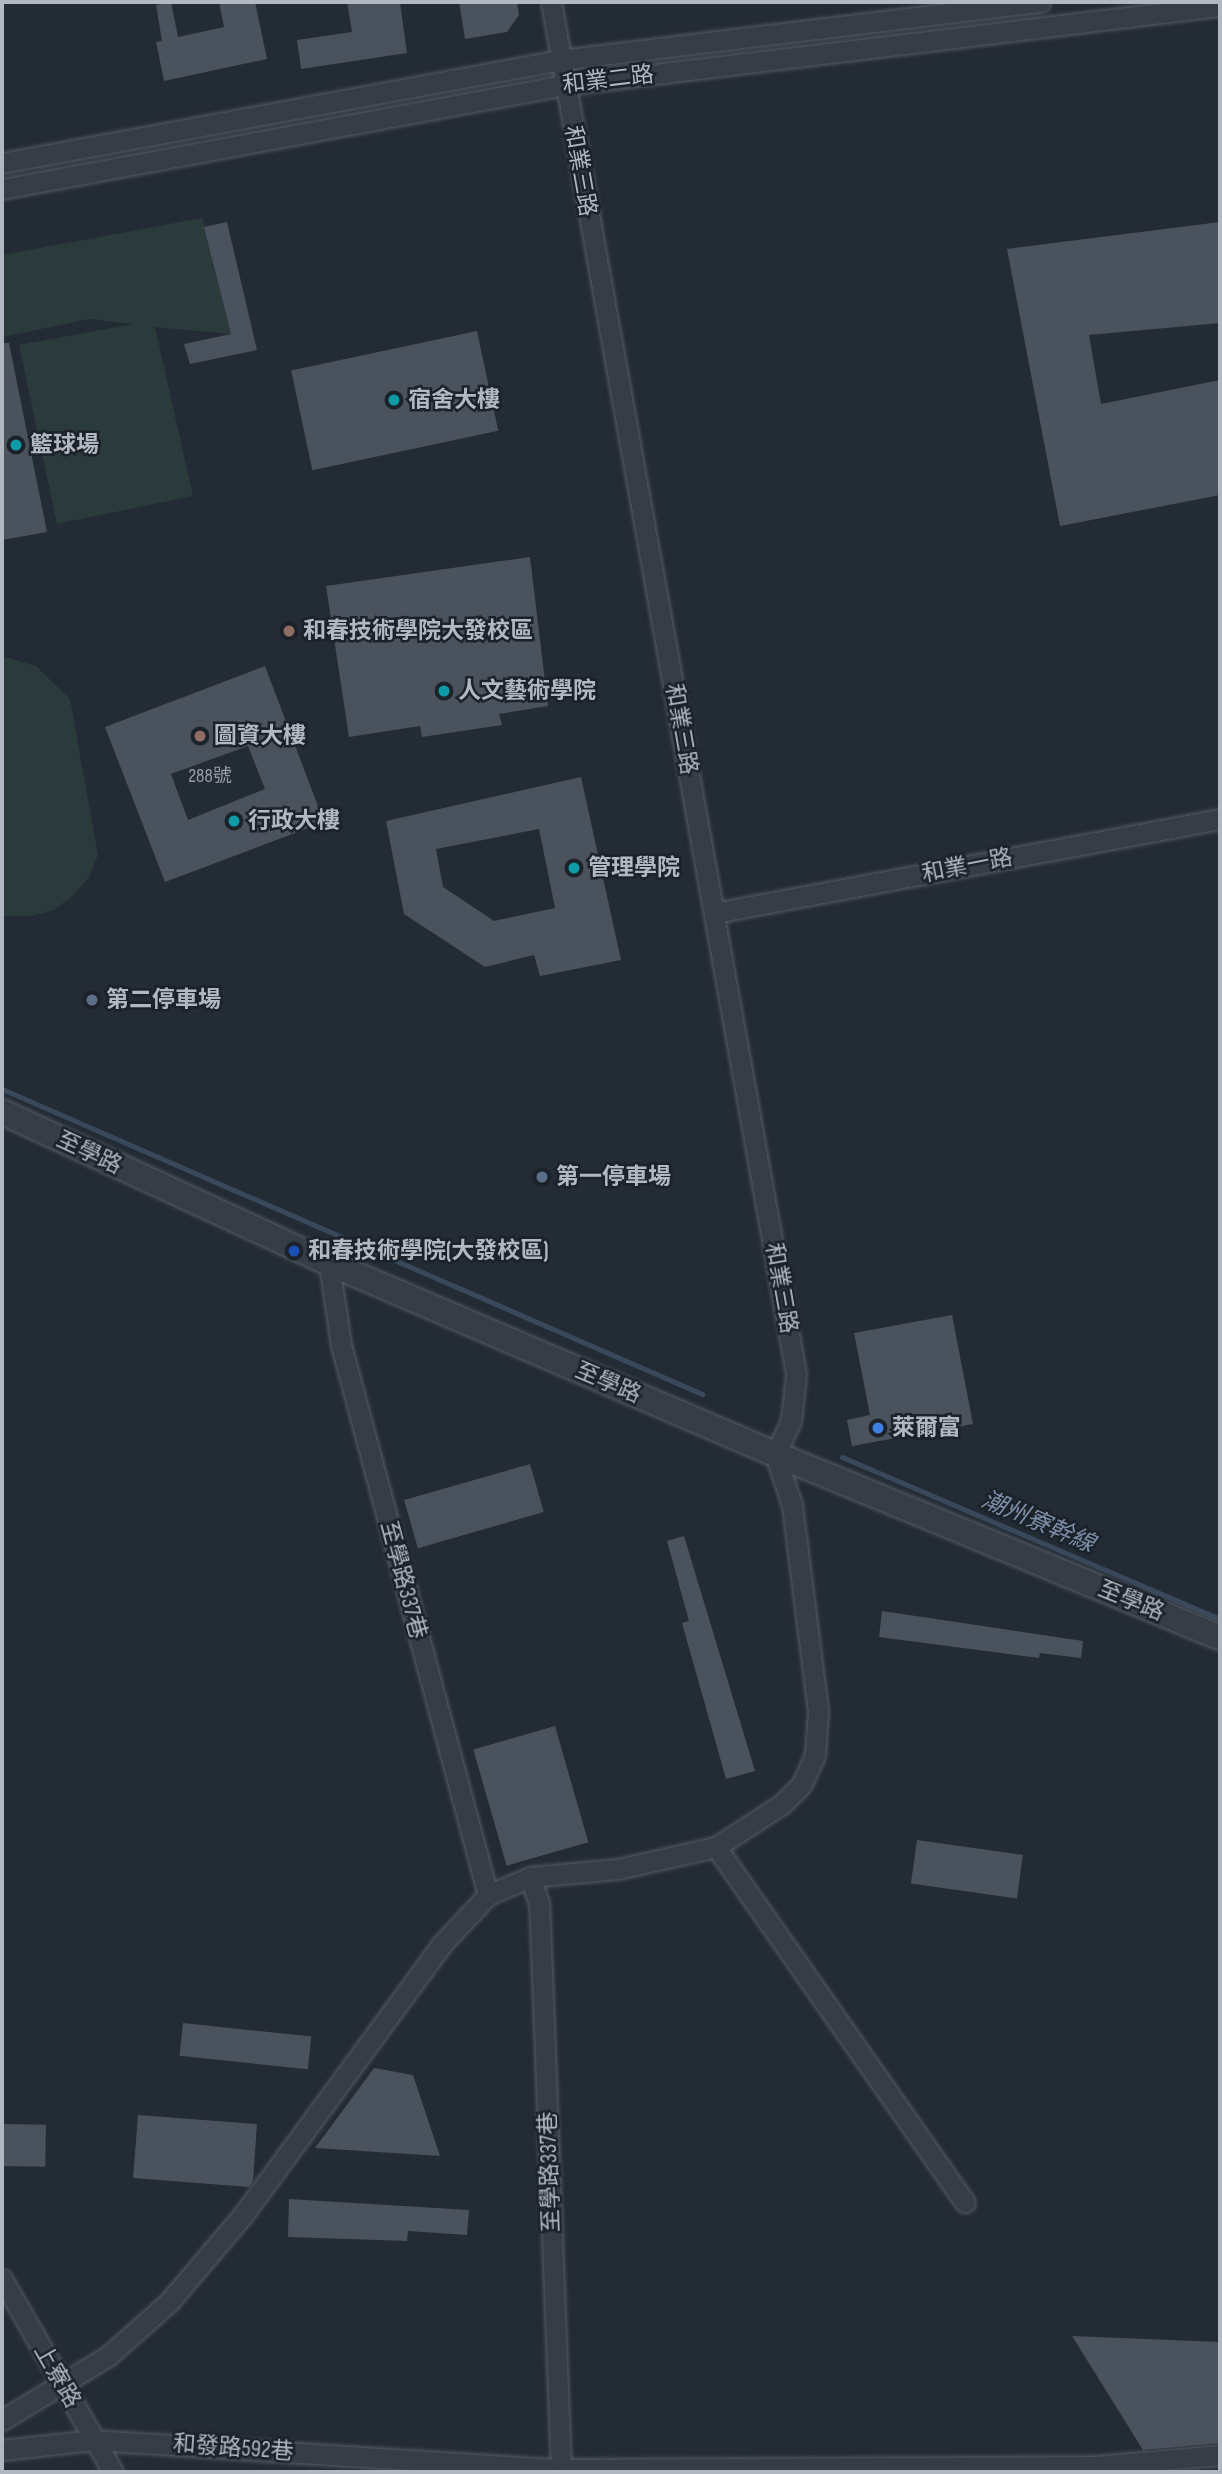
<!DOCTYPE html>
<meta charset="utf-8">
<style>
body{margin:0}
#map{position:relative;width:1222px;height:2474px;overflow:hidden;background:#232b35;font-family:"Sofia Sans Condensed","Noto Sans TC",sans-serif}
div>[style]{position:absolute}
.green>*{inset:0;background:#2b3b3b}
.stream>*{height:5px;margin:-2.5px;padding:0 2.5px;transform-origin:2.5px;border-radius:2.5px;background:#3a485c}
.building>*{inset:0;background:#4a525e;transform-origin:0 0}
.roads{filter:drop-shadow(0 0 2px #545b63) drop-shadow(0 0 2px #545b63)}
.minor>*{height:19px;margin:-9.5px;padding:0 9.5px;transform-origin:9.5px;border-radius:9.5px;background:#363d46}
.tertiary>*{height:24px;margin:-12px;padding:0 12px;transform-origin:12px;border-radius:12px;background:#363d46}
.dots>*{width:19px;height:19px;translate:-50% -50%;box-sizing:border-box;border:4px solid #1c222a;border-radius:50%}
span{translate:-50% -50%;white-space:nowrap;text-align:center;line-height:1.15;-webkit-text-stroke:5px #1c222a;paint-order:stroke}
.number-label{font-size:19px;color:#979ea9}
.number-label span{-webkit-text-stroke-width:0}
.street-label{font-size:23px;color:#b1b8c2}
.poi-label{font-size:23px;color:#b1b8c2;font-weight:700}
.left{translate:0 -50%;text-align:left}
.water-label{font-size:24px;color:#7c8ea7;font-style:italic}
.frame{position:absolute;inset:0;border:4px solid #b1b8c2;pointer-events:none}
</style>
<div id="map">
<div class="green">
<div style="clip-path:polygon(202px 218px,231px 334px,155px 327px,193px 496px,57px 524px,19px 345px,133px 324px,90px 319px,2px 337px,2px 255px)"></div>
<div style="clip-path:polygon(2px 656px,36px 666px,70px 699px,98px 855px,89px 878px,71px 897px,54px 910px,31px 916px,2px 916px)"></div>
</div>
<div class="stream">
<div style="left:2px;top:1089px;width:764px;rotate:23.54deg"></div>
<div style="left:842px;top:1457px;width:411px;rotate:23.2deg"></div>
</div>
<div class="building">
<div style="clip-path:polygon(171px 2px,178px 37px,224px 27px,219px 2px,255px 2px,267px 59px,164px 81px,156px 42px,162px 41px,156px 5px)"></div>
<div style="clip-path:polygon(347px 2px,400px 2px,407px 53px,301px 69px,297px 40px,352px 32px)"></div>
<div style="clip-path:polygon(459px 2px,517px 2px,519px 15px,507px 32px,465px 39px)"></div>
<div style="clip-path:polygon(227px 222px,257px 350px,190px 364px,184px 344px,231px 334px,204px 227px)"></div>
<div style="clip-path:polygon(1220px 222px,1220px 323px,1089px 335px,1101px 404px,1220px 380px,1220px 495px,1060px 526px,1007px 249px)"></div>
<div style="left:477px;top:331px;width:102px;height:190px;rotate:78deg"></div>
<div style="clip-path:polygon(2px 343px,9px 343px,47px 532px,2px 540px)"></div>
<div style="clip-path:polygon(530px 557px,548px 706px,499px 714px,502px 725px,422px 737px,420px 726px,349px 737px,326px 586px)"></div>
<div style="clip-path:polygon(evenodd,265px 666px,324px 822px,165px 882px,105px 727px,265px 666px,248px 746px,265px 789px,188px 820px,171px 774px,248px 746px)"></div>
<div style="clip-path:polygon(evenodd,581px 777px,621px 960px,540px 976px,534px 955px,485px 967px,404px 914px,386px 821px,581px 777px,539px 829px,555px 908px,494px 921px,443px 887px,436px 849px,539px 829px)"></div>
<div style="clip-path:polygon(952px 1315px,973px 1424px,852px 1446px,847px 1420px,870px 1415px,854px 1333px)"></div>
<div style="left:530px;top:1464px;width:50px;height:131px;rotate:74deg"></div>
<div style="clip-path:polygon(684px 1536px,755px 1771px,726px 1779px,682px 1623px,689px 1621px,667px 1541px)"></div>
<div style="clip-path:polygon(882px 1611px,1083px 1641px,1081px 1658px,1040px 1653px,1039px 1658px,879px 1637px)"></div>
<div style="left:555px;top:1726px;width:121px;height:85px;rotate:74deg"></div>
<div style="left:917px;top:1840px;width:107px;height:44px;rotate:8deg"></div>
<div style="left:183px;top:2023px;width:129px;height:33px;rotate:6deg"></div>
<div style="clip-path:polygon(374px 2068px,413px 2075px,440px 2156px,315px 2148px)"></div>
<div style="clip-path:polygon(138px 2115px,257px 2124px,253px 2181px,249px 2187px,133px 2178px)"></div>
<div style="left:2px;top:2124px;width:44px;height:42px;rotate:1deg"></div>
<div style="clip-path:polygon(289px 2199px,469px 2210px,467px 2235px,408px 2231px,407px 2241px,288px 2237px)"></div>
<div style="clip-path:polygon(1072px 2336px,1220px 2342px,1220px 2443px,1143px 2450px)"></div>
</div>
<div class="roads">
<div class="minor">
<div style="left:2px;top:163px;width:567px;rotate:-10.46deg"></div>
<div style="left:560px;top:60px;width:484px;rotate:-6.9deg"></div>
<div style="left:2px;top:189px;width:572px;rotate:-10.48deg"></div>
<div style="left:564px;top:85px;width:661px;rotate:-6.87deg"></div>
<div style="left:714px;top:913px;width:515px;rotate:-10.52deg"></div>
<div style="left:329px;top:1263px;width:83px;rotate:81.7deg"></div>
<div style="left:341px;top:1345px;width:569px;rotate:75.04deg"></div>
<div style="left:716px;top:1847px;width:434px;rotate:55deg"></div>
<div style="left:530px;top:1877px;width:28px;rotate:71deg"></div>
<div style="left:539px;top:1903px;width:45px;rotate:87.5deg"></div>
<div style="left:541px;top:1948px;width:524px;rotate:87.81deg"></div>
<div style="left:2px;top:2279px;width:223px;rotate:60.1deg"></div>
<div style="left:2px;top:2420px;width:124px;rotate:-31.1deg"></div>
<div style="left:108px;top:2356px;width:81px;rotate:-41.5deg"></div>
<div style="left:169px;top:2302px;width:114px;rotate:-49.6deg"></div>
<div style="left:243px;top:2215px;width:335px;rotate:-53.7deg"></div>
<div style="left:441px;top:1945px;width:69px;rotate:-46.8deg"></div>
<div style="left:488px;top:1895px;width:46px;rotate:-23.2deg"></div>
<div style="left:530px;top:1877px;width:88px;rotate:-5.2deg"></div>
<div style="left:618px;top:1869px;width:100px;rotate:-12.7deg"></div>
<div style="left:716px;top:1847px;width:79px;rotate:-33.1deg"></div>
<div style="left:782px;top:1804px;width:28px;rotate:-45deg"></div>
<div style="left:802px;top:1784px;width:32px;rotate:-66deg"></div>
<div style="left:815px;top:1755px;width:44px;rotate:-86.1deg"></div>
<div style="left:818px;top:1711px;width:208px;rotate:-97.2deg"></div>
<div style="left:792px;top:1505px;width:54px;rotate:-108.4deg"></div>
<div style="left:775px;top:1454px;width:37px;rotate:-64deg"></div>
<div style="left:791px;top:1421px;width:47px;rotate:-83.9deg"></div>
<div style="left:796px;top:1374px;width:1394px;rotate:-100.12deg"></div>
<div style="left:2px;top:2450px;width:93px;rotate:-6.2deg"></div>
<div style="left:94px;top:2440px;width:468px;rotate:3.6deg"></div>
<div style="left:561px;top:2469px;width:535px;rotate:-0.32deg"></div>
<div style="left:1096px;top:2466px;width:124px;rotate:-5.1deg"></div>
</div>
<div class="tertiary">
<div style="left:2px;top:1112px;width:360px;rotate:24.8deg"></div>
<div style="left:329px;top:1263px;width:485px;rotate:23.2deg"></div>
<div style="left:775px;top:1454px;width:481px;rotate:22.4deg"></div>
</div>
</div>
<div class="dots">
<div style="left:394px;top:400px;background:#0f9aa8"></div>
<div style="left:16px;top:445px;background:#0f9aa8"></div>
<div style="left:289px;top:631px;background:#8d6e63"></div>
<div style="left:444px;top:691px;background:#0f9aa8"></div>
<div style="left:200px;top:736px;background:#8d6e63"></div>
<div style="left:234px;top:821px;background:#0f9aa8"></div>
<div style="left:574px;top:868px;background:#0f9aa8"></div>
<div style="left:92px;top:1000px;background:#5c6f8a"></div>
<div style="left:542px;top:1177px;background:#5c6f8a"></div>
<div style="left:294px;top:1251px;background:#1a4fb4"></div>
<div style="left:878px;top:1428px;background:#3f7fe0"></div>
</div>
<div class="number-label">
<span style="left:210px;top:777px">288號</span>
</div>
<div class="street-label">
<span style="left:608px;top:80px;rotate:-7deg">和業二路</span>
<span style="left:580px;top:171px;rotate:80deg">和業三路</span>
<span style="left:681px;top:729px;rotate:80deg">和業三路</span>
<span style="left:967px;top:866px;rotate:-11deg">和業一路</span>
<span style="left:89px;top:1153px;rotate:25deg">至學路</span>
<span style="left:781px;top:1288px;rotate:80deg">和業三路</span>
<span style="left:608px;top:1383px;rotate:23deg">至學路</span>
<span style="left:403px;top:1580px;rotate:75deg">至學路337巷</span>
<span style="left:1131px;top:1601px;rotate:22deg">至學路</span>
<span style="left:550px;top:2172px;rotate:-92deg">至學路337巷</span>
<span style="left:57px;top:2376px;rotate:60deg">上寮路</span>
<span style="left:233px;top:2448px;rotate:4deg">和發路592巷</span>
</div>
<div class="poi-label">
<span class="left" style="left:408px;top:400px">宿舍大樓</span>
<span class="left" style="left:30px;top:445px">籃球場</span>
<span class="left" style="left:303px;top:631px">和春技術學院大發校區</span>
<span class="left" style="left:458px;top:691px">人文藝術學院</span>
<span class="left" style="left:214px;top:736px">圖資大樓</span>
<span class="left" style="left:248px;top:821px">行政大樓</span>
<span class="left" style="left:588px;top:868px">管理學院</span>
<span class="left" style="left:106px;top:1000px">第二停車場</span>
<span class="left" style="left:556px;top:1177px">第一停車場</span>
<span class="left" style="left:308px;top:1251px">和春技術學院(大發校區)</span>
<span class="left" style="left:892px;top:1428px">萊爾富</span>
</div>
<div class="water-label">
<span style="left:1038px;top:1522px;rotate:23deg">潮州寮幹線</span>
</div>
<div class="frame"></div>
</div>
